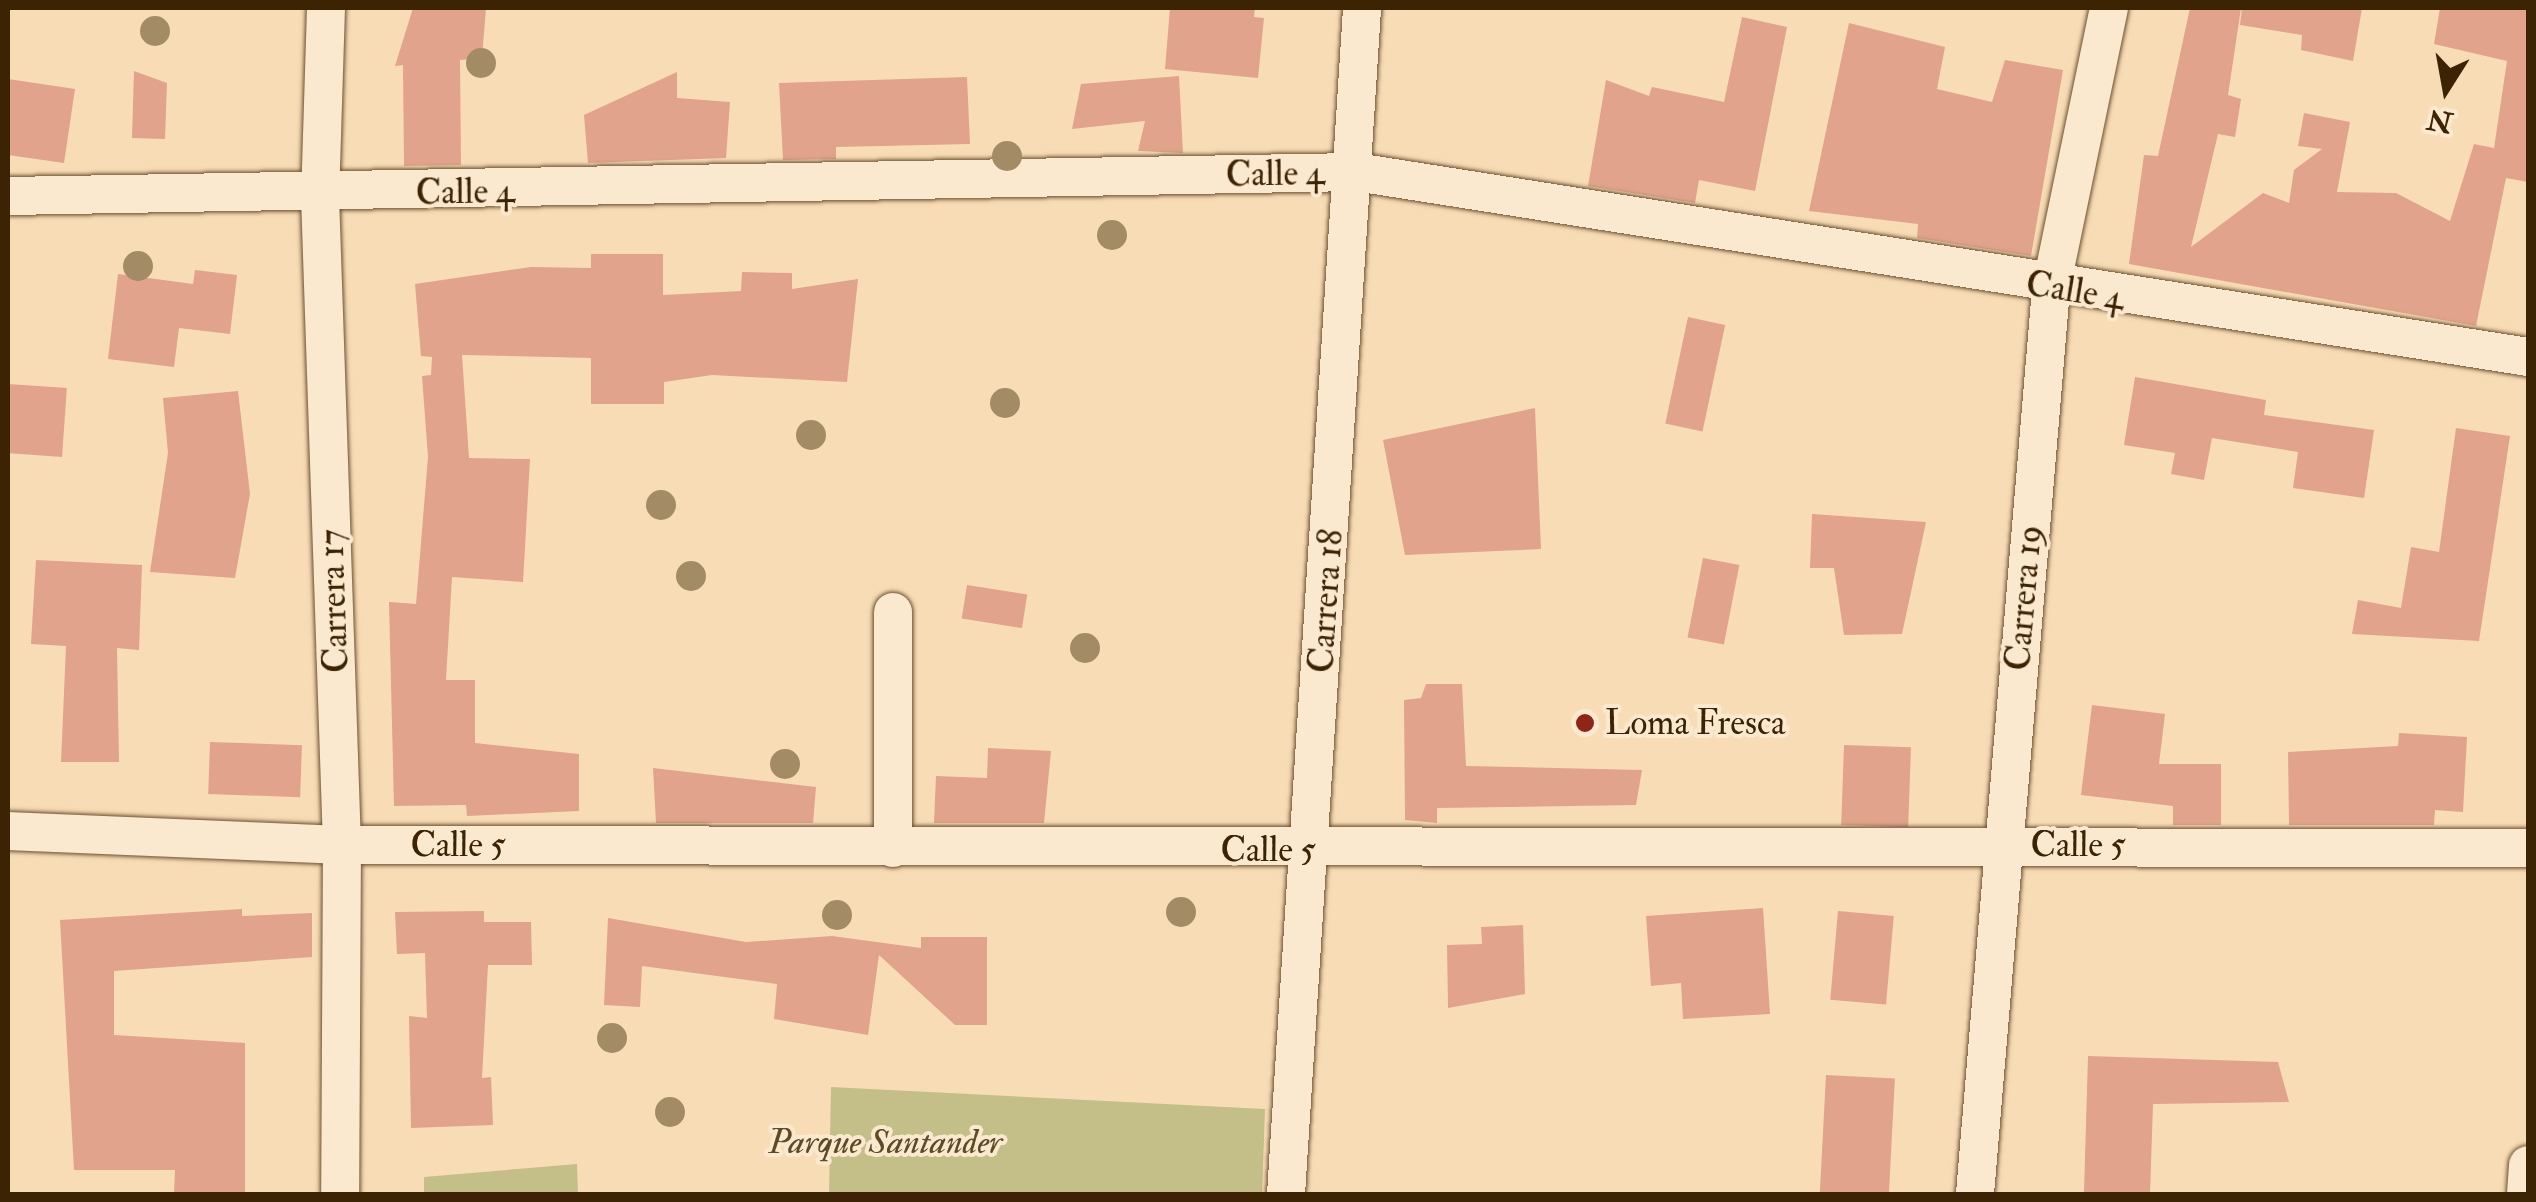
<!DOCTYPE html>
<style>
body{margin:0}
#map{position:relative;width:2536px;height:1202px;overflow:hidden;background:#f8dcb5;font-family:"IM FELL Double Pica",serif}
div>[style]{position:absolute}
.green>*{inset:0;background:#c4be89}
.building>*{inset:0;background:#e1a38c;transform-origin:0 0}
.roads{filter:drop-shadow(0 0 2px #6b5130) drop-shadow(0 0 2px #6b5130)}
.street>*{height:38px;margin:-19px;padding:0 19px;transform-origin:19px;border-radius:19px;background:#fae8cf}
.trees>*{width:30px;height:30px;margin:-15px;border-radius:50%;background:#a38c65}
.dots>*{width:28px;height:28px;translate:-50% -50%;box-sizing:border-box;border:5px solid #fae8cf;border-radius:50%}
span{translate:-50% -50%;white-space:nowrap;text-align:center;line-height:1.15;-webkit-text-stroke:8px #fae8cf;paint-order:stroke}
.street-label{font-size:35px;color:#3c2303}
.poi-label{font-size:35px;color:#3c2303}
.left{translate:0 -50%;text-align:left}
.park-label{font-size:35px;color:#5e4a24;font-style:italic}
.frame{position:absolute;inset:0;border:10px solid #3c2303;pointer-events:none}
.north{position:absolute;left:2396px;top:40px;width:100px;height:100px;-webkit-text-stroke:8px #fae8cf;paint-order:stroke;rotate:191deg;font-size:28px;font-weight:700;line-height:40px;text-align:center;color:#3c2303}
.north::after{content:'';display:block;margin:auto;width:35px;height:45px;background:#3c2303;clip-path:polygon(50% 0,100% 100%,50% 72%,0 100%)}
</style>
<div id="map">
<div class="green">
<div style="clip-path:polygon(831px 1087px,1265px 1109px,1262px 1194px,829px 1194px)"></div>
<div style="clip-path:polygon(577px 1164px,578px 1194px,424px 1194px,424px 1177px)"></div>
</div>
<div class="building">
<div style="clip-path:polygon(413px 8px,486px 8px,482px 58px,460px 60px,461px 165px,404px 166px,403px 65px,395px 66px)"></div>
<div style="clip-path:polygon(1170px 8px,1255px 8px,1254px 17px,1264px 18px,1258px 78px,1165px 69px)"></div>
<div style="clip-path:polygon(2190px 8px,2241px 8px,2228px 95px,2241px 99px,2235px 137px,2218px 134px,2191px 247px,2263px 193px,2289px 203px,2294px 170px,2322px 149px,2298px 146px,2304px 113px,2350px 122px,2337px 192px,2396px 193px,2450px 221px,2474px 144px,2494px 148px,2507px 61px,2434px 44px,2440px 8px,2528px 8px,2528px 182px,2506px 178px,2476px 326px,2129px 264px,2144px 155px,2158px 156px)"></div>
<div style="clip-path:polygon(2242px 8px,2362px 8px,2353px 61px,2301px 50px,2302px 35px,2240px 25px)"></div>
<div style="clip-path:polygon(1742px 17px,1787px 27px,1755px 191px,1699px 180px,1695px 203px,1588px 186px,1606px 80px,1649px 96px,1652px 87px,1724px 102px)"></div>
<div style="clip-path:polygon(1849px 23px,1945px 47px,1937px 89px,1992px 102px,2005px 60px,2063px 70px,2031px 256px,1917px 238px,1918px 224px,1809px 211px)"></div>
<div style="clip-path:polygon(134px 71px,167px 83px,165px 139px,132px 138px)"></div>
<div style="clip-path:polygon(677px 72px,677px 98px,730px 102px,726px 158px,588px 163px,584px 115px)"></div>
<div style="clip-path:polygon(1179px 76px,1183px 153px,1138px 151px,1145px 121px,1072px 129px,1081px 84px)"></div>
<div style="clip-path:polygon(967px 77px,970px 144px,836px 147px,836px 159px,783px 160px,779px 83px)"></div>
<div style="clip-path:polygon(8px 79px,75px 89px,64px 163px,8px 155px)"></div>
<div style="clip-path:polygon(591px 254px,663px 254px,663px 295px,741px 291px,742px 272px,792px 273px,792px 289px,858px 279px,847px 382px,712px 375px,664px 382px,664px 404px,591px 404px,591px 358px,462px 355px,469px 458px,530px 459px,523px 582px,452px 577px,446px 680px,475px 680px,475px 743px,579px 754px,579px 811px,467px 816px,466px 805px,394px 806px,389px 602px,416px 604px,428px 457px,422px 376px,431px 375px,432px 357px,421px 356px,415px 284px,531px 267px,591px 268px)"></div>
<div style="clip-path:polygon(195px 270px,237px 275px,230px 334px,179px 328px,174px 367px,108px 359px,118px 274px,193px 284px)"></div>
<div style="left:1688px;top:317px;width:38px;height:109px;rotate:12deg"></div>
<div style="clip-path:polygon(2135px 377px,2266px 400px,2264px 415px,2374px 430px,2364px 498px,2293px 488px,2298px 452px,2212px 438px,2204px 480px,2171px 474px,2175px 453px,2124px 445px)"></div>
<div style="left:8px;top:384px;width:59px;height:69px;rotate:4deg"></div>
<div style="clip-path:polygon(238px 391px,250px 494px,235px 578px,150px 572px,168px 453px,163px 398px)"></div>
<div style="clip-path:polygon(1535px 408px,1541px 549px,1405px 555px,1383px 440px)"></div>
<div style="clip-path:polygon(2456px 428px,2510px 436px,2479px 641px,2352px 634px,2358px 600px,2401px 608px,2411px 547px,2439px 552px)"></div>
<div style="clip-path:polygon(1812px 514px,1926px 522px,1902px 634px,1844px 635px,1834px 568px,1810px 568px)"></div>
<div style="left:1703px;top:558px;width:37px;height:81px;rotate:11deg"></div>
<div style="clip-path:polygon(36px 560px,142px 565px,139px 650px,117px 648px,119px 762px,61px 762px,66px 646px,31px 644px)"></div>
<div style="left:967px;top:585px;width:61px;height:34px;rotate:9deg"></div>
<div style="clip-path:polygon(1426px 684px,1462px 684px,1466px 766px,1642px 770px,1636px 805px,1437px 808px,1437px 823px,1405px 820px,1404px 700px,1421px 698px)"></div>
<div style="clip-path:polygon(2092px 705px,2165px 714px,2159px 764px,2221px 764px,2221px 825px,2173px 825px,2173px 806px,2081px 795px)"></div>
<div style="clip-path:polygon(2399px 733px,2467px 737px,2463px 812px,2435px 810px,2434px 825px,2289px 825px,2288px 752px,2398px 746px)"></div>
<div style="left:210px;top:742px;width:92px;height:52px;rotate:2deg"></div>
<div style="left:1844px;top:745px;width:67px;height:80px;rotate:2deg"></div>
<div style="clip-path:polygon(988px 748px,1051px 751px,1044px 823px,934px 823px,936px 776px,987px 778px)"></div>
<div style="clip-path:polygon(653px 768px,816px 787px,813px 823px,656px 823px)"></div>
<div style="clip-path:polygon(1763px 908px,1770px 1014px,1683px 1019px,1681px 983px,1651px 986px,1646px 916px)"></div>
<div style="clip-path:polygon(242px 909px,242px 916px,312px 913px,312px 957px,114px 971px,114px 1035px,245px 1043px,245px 1194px,174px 1194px,175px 1170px,74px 1170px,60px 920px)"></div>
<div style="clip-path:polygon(484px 911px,484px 922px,531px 922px,532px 965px,488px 965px,482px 1078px,491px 1077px,493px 1125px,411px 1128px,409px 1016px,427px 1018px,425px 953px,397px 954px,395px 912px)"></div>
<div style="left:1838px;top:911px;width:56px;height:89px;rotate:5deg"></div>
<div style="clip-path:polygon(608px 918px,746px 942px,832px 936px,921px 948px,921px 937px,987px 937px,987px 1025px,955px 1025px,879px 955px,868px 1035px,774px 1019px,777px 984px,642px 966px,640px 1007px,604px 1005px)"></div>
<div style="clip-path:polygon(1523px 925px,1525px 994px,1448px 1008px,1447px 945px,1482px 944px,1481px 927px)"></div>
<div style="clip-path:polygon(2088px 1056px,2278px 1062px,2289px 1102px,2153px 1104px,2150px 1194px,2084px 1192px)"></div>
<div style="left:1826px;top:1075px;width:69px;height:119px;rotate:3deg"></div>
</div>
<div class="roads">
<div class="street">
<div style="left:326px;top:8px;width:188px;rotate:91.8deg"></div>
<div style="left:320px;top:196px;width:649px;rotate:88.06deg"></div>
<div style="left:342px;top:845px;width:349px;rotate:90.3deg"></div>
<div style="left:8px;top:196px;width:1348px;rotate:-1.02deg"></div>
<div style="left:1356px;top:172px;width:1187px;rotate:8.97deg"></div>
<div style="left:893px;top:612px;width:236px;rotate:90deg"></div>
<div style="left:8px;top:831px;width:334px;rotate:2.4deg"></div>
<div style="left:342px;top:845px;width:2186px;rotate:0.08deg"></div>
<div style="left:1286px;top:1194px;width:1188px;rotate:-86.33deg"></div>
<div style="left:1975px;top:1194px;width:909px;rotate:-85.2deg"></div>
<div style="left:2051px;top:288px;width:286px;rotate:-78.3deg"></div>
<div style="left:2526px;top:1194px;width:29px;rotate:-86deg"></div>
</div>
</div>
<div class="trees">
<div style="left:155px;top:31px"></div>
<div style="left:481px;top:63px"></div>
<div style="left:1007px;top:156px"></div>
<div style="left:1112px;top:235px"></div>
<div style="left:138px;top:266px"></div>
<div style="left:1005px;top:403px"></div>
<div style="left:811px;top:435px"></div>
<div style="left:661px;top:505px"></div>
<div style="left:691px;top:576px"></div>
<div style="left:1085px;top:648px"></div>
<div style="left:785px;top:764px"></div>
<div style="left:1181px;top:912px"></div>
<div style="left:837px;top:915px"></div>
<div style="left:612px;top:1038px"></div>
<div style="left:670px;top:1112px"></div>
</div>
<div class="dots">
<div style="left:1585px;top:723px;background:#8f2418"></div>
</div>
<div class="street-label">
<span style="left:1275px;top:174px;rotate:-1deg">Calle 4</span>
<span style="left:465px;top:192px;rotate:-1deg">Calle 4</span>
<span style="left:2075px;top:291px;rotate:9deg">Calle 4</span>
<span style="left:2024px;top:598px;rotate:-85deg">Carrera 19</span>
<span style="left:334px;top:601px;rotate:-92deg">Carrera 17</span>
<span style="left:1326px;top:601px;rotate:-86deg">Carrera 18</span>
<span style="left:458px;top:845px">Calle 5</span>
<span style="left:2078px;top:845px">Calle 5</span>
<span style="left:1268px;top:850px">Calle 5</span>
</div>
<div class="poi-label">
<span class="left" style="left:1605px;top:723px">Loma Fresca</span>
</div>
<div class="park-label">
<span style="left:885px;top:1142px">Parque Santander</span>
</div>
<div class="frame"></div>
<div class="north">N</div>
</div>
